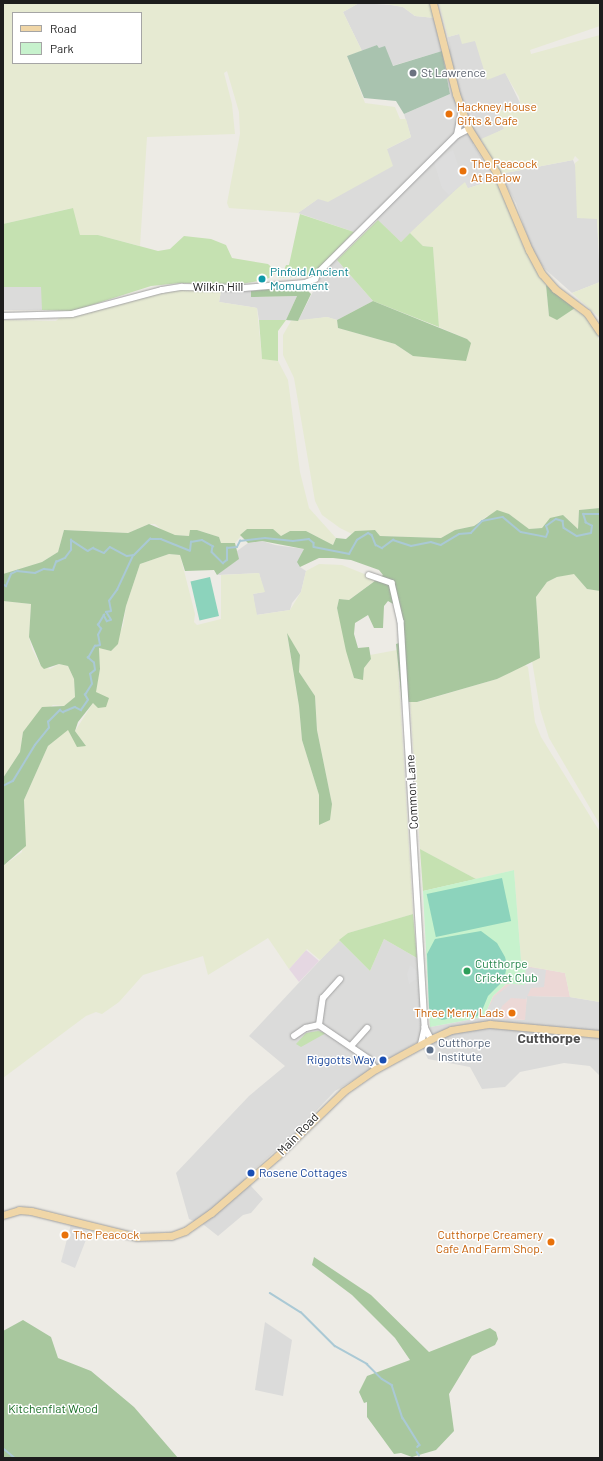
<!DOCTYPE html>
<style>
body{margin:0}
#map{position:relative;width:603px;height:1461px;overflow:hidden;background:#edebe5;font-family:Barlow,sans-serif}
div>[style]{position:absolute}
.residential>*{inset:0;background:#dbdbda;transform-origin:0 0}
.commercial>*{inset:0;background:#ecd8d6}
.industrial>*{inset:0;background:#e5d7e2}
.farmland>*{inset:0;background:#e6ead2}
.grass>*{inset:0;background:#c5e1b1}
.forest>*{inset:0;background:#a8c79e}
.cemetery>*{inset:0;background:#a9c3af}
.park>*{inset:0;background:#c7f2cd}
.pitch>*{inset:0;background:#8cd3bc;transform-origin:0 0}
.parking>*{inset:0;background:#ddd}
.stream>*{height:1.5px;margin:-0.75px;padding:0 0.75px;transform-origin:0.75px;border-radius:0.75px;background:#aac9d5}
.roads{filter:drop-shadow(0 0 1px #a1a1a1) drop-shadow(0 0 1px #a1a1a1)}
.minor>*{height:5.5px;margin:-2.75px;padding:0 2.75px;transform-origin:2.75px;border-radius:2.75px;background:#fff}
.major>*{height:7px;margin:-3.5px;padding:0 3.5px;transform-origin:3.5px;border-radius:3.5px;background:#f0d6a7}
.dots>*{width:11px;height:11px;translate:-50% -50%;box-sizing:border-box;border:2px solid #fff;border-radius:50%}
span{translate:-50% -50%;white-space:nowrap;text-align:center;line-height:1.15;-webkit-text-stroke:3px #fff;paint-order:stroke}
.worship-label{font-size:12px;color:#5b616d}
.left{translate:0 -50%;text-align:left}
.food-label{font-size:12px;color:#c56008}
.right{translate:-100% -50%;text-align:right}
.culture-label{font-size:12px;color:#0d838f}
.street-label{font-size:12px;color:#1d1d1d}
.leisure-label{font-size:12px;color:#27864d}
.service-label{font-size:12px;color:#4e5e75}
.transit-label{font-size:12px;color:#164399}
.park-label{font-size:12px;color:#196e26}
.quarter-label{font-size:14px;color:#505050;font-weight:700}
.frame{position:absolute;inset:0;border:4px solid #1d1d1d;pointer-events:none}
.legend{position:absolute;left:12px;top:12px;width:130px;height:52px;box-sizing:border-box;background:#fff;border:1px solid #a5a5a5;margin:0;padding:5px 7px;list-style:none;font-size:12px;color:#1d1d1d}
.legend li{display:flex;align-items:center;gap:8px;height:20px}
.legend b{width:20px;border:1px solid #a5a5a5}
</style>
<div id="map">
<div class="residential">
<div style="clip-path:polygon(359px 3px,391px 5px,403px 7px,415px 16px,435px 18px,442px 51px,450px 49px,448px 37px,459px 34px,475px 41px,505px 72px,522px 107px,499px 111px,504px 129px,473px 144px,495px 180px,468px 188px,465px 182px,401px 242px,372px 215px,354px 232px,298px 213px,387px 149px,411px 137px,404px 114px,450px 94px,442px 51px,392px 66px,377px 45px,362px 51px,343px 12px)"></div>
<div style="clip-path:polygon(573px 160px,597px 219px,600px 282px,572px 293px,545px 269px,533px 253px,516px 203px,500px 174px)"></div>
<div style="clip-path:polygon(337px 260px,373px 301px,337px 320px,327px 317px,298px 321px,323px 272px)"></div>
<div style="left:42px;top:286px;width:24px;height:39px;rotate:90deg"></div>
<div style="clip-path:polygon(221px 291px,251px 291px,251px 297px,259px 297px,297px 296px,286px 320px,259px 320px,257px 308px,219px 302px)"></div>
<div style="clip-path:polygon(262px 541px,275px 545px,304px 549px,300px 567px,306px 571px,301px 592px,292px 603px,290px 610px,256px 615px,253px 594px,264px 592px,259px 573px,217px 575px,238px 559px,237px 551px,248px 543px)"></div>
<div style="clip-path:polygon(384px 939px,417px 958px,422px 1034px,430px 1027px,484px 1017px,524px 1020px,527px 996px,570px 997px,600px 1002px,600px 1076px,590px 1066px,564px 1063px,520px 1072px,505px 1087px,482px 1089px,470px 1067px,428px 1059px,419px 1041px,335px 1091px,291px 1137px,248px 1175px,251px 1186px,263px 1199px,251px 1213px,243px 1215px,218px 1236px,204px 1225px,189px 1219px,176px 1173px,249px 1096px,285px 1066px,249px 1036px,339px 940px,370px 971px)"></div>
<div style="clip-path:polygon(265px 1322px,292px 1340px,283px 1396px,255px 1390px)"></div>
</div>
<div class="commercial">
<div style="clip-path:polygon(526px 966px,565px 973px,570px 997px,527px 996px,525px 1020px,484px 1017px,493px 996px,506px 984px,525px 984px)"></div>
</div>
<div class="industrial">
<div style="clip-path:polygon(306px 950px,319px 961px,299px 982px,289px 969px)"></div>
</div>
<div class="farmland">
<div style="clip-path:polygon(evenodd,3px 3px,359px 3px,343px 12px,362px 51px,347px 56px,365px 103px,395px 107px,400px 119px,406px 119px,411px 137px,387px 149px,393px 166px,328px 202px,318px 199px,298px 213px,229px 208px,227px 203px,240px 134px,239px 112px,227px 71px,224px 73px,232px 104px,235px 134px,147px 137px,140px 246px,98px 235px,80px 235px,72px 208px,3px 224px,3px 3px,13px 13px,141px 13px,141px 63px,13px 63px,13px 13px)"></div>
<div style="clip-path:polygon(381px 3px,430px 3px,435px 18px,415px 16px,403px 7px)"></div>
<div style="clip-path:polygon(439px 3px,600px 3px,600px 26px,530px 50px,531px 54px,600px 35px,600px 261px,597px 219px,577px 218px,575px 163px,579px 160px,575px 156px,573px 160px,500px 174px,481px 139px,504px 129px,498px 111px,521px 107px,519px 97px,505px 73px,487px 80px,475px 41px,462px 44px,459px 34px,448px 37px)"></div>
<div style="clip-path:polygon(495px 180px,508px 204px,523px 246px,546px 285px,549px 316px,575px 308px,590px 321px,597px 333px,600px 346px,600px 508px,579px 510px,578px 529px,563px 515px,542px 528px,529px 529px,509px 514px,487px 516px,474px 526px,455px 530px,441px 538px,380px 536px,375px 530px,355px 531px,352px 534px,340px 528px,322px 515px,315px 501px,294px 378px,283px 355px,283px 335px,291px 321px,327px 317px,337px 320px,338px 328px,395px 344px,413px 356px,467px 339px,439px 327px,433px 247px,423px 246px,410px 233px,465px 181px,468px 188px)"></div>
<div style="clip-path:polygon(600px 282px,600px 318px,572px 293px)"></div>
<div style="clip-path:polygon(176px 290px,221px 291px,219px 302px,257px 308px,262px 358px,278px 361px,288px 380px,300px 472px,309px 508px,336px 538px,333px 545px,306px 531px,290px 531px,281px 536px,247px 529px,235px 543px,221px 543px,219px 537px,197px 530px,189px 536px,175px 535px,163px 531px,155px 524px,149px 524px,128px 533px,64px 530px,58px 552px,42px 562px,3px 574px,3px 320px,56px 321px,60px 317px)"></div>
<div style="clip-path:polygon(evenodd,169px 554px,180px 555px,195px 614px,194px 622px,197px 625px,221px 619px,221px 575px,259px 573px,265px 592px,253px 594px,257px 615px,290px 610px,301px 592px,306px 571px,319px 564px,342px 565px,377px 579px,349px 600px,339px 599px,337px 608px,354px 678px,363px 679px,364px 668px,371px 659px,370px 655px,397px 650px,413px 914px,348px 933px,320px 960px,307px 949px,289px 969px,268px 938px,208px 975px,203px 956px,143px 975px,119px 1002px,102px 1014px,96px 1012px,86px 1016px,3px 1078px,3px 866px,22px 852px,25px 827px,24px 800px,48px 746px,68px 729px,86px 746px,75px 731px,93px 703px,100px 669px,99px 648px,111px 651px,123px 626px,126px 606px,140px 564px,169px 554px,287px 634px,300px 655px,299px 672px,315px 696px,317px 730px,332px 804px,319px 825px,319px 795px,302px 740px,299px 706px,287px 634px)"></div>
<div style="clip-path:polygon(574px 573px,587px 589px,600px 591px,600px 825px,549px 738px,540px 709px,532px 661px,540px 657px,536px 597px,547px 582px,557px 577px)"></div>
<div style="clip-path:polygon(3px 601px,31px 604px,29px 637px,32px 649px,41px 666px,50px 669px,59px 664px,68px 666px,74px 679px,75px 697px,64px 706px,53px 705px,32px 722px,23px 732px,20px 752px,3px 778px)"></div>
<div style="clip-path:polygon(525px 665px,528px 667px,535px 722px,541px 737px,600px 832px,600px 1002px,570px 997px,565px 973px,526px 966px,521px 960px,514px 870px,476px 879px,420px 849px,410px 702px,418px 702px,497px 679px)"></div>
</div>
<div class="grass">
<div style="clip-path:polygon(73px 208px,80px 235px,98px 235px,158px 251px,170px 249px,184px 236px,211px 239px,226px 245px,232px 258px,268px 264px,277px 272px,266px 280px,265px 276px,260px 276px,259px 281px,240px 284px,180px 283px,151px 286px,73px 311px,42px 310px,41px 287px,3px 287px,3px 224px)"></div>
<div style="clip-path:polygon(300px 214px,354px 232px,317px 270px,314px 276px,277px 278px,282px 275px,286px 265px,289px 265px)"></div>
<div style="clip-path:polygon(378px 220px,401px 242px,410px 233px,423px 246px,433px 247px,439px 327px,373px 301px,337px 260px)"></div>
<div style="clip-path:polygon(259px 320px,286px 320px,278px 331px,278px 361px,262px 359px)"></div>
<div style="clip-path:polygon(420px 849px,476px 879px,423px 891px)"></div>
<div style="clip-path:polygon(413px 914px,417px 958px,384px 939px,370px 971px,339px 940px,348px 933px)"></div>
<div style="clip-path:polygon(318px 1031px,326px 1033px,301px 1047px,296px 1044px,306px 1033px)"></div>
</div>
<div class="forest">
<div style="clip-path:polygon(546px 285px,575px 308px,557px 320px,549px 316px)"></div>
<div style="clip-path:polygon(303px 286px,311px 294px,298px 321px,286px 320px,297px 296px,251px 297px,251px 291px)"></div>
<div style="clip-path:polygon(373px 301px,467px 339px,471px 343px,466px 361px,413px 356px,395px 344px,338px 328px,337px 320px)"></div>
<div style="clip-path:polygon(600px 508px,600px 591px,587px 589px,574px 574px,557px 577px,547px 582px,536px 597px,540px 658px,497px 679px,417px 702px,402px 702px,396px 644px,405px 641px,400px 608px,388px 601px,384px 606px,383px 628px,374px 628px,368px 615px,355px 623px,354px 634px,358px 648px,369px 647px,371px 659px,364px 668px,363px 680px,354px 678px,346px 651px,337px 608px,339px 599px,349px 600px,383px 575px,379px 570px,351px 560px,333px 558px,319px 558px,300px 567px,297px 562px,304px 549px,262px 541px,248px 543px,240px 535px,247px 529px,273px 529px,281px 536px,290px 531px,306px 531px,333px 545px,336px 538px,346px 539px,355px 531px,375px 530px,380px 536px,441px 538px,455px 530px,474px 526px,497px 510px,509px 514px,529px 529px,542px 528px,550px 518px,563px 515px,578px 529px,579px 510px)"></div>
<div style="clip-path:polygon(149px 524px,175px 535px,189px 536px,190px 530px,197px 530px,219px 537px,221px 543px,235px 543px,239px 559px,217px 575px,214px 570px,185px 571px,180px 555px,169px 554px,140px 564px,126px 606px,118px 644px,111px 651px,99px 648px,100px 669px,96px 692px,109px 698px,106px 707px,98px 708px,93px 703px,78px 722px,75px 731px,86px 746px,77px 747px,68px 730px,48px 746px,24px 800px,26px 846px,3px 866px,3px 778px,20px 752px,23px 732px,42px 707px,64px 706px,75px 697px,74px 679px,68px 666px,59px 664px,44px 669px,41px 666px,29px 637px,31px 604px,3px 601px,3px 574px,42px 562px,58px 552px,64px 530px,128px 533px)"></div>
<div style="clip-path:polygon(287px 633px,300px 655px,299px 672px,315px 696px,317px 730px,332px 804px,330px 820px,319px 825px,319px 795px,302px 740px,299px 706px)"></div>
<div style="clip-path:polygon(314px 1257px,371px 1295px,429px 1352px,490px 1328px,496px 1332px,498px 1339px,495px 1345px,472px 1356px,449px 1394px,454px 1431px,436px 1450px,412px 1457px,401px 1453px,394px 1454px,367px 1417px,367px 1402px,364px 1403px,359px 1392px,367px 1376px,410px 1360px,395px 1338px,352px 1295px,312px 1265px)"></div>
<div style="clip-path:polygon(23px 1320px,51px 1337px,58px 1358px,91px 1371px,134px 1407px,178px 1458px,3px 1458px,3px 1331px)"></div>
</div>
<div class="cemetery">
<div style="clip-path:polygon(377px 45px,379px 48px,385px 46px,393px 66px,442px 51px,450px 94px,404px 114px,396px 101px,364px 98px,347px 56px)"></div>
</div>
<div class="park">
<div style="clip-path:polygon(514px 870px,521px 960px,526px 966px,525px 985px,506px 984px,493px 996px,484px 1017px,430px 1027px,423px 891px)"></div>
</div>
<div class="pitch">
<div style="left:210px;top:577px;width:40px;height:20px;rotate:77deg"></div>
<div style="left:502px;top:878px;width:44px;height:77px;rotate:78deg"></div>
<div style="clip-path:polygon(481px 931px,497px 943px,505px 957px,507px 965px,504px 980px,488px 996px,481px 1013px,476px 1017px,461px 1016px,442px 1020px,433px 1016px,429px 1008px,427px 954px,435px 939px)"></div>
</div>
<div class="parking">
<div style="clip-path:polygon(453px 150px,462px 178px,485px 172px,488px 180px,468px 188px,465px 182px,449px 195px,442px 188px,434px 162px)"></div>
<div style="clip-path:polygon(410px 965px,417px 971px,419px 970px,419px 977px,409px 984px,407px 974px)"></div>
<div style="clip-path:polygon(526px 967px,546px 970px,544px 987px,531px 988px,526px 999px,511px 998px,502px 1006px,498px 1018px,484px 1017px,494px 997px,511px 984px,525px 985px)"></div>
<div style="clip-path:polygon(71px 1224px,89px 1232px,75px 1268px,61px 1262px)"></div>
</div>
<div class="stream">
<div style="left:3px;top:584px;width:4px;rotate:34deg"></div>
<div style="left:6px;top:586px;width:13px;rotate:-67deg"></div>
<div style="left:11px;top:574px;width:7px;rotate:-27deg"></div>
<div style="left:17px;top:571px;width:18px;rotate:6deg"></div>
<div style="left:35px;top:573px;width:10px;rotate:-24deg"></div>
<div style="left:44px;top:569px;width:9px;rotate:6deg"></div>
<div style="left:53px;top:570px;width:9px;rotate:-69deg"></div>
<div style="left:56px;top:562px;width:10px;rotate:-24deg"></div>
<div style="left:65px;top:558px;width:10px;rotate:-53deg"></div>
<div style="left:71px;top:550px;width:10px;rotate:-90deg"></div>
<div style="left:71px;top:540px;width:20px;rotate:33deg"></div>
<div style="left:88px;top:551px;width:6px;rotate:-31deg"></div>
<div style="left:93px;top:548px;width:12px;rotate:24deg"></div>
<div style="left:104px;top:553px;width:8px;rotate:-45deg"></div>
<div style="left:110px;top:547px;width:19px;rotate:28deg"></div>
<div style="left:127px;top:556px;width:7px;rotate:-8deg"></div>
<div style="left:134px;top:555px;width:23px;rotate:-45deg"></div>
<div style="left:150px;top:539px;width:11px"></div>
<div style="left:161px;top:539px;width:31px;rotate:22deg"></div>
<div style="left:190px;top:551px;width:9px;rotate:-84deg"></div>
<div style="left:191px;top:542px;width:11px;rotate:-10deg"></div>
<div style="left:202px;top:540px;width:13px;rotate:29deg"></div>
<div style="left:213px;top:546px;width:6px;rotate:99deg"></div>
<div style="left:212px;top:552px;width:16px;rotate:45deg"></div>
<div style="left:223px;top:563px;width:5px;rotate:-37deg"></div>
<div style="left:227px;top:560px;width:12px;rotate:-90deg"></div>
<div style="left:227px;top:548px;width:10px;rotate:-6deg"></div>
<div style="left:237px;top:547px;width:7px;rotate:-63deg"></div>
<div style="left:240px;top:541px;width:25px;rotate:-7deg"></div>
<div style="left:265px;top:538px;width:28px;rotate:6deg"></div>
<div style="left:293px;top:541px;width:16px;rotate:-7deg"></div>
<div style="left:309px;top:539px;width:6px;rotate:39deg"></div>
<div style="left:314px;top:543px;width:4px;rotate:90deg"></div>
<div style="left:314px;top:547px;width:36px;rotate:11deg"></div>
<div style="left:349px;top:554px;width:16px;rotate:-60deg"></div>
<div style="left:357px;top:540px;width:13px;rotate:-32deg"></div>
<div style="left:368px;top:533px;width:4px;rotate:27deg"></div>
<div style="left:372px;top:535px;width:11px;rotate:68deg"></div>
<div style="left:376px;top:545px;width:7px;rotate:27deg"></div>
<div style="left:382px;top:548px;width:14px;rotate:-36deg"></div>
<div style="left:393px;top:540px;width:19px;rotate:18deg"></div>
<div style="left:411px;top:546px;width:20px;rotate:-11deg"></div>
<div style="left:431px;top:542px;width:10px;rotate:17deg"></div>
<div style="left:441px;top:545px;width:21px;rotate:-31deg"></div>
<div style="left:459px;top:534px;width:12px;rotate:-5deg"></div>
<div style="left:471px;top:533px;width:16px;rotate:-47deg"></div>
<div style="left:482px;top:521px;width:21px;rotate:-11deg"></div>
<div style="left:503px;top:517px;width:23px;rotate:40deg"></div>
<div style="left:521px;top:532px;width:25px;rotate:11deg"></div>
<div style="left:546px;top:537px;width:5px;rotate:-68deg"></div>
<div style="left:548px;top:532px;width:6px;rotate:-108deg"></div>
<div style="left:546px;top:526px;width:12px;rotate:-35deg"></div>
<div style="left:556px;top:519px;width:7px;rotate:16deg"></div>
<div style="left:563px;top:521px;width:7px;rotate:82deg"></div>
<div style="left:564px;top:528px;width:15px;rotate:32deg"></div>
<div style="left:577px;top:536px;width:14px;rotate:-12deg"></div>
<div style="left:591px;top:533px;width:7px;rotate:-82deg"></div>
<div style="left:592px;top:526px;width:7px;rotate:-153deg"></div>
<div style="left:586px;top:523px;width:9px;rotate:-108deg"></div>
<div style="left:583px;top:514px;width:17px"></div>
<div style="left:3px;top:786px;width:11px;rotate:-27deg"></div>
<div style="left:13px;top:781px;width:42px;rotate:-58.6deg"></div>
<div style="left:35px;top:745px;width:22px;rotate:-51deg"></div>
<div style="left:49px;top:728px;width:6px;rotate:-99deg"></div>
<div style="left:48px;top:722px;width:17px;rotate:-45deg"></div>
<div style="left:60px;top:710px;width:4px;rotate:34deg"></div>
<div style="left:63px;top:712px;width:13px;rotate:-23deg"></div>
<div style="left:75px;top:707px;width:7px;rotate:27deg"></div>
<div style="left:81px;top:710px;width:12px;rotate:-55deg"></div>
<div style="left:88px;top:700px;width:6px;rotate:-121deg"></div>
<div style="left:85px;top:695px;width:13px;rotate:-58deg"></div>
<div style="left:92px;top:684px;width:10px;rotate:-101deg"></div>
<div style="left:90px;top:674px;width:6px;rotate:-39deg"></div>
<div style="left:95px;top:670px;width:7px;rotate:-98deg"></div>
<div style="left:94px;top:663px;width:8px;rotate:-140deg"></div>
<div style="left:88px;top:658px;width:14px;rotate:-60deg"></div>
<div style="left:95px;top:646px;width:5px;rotate:-11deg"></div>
<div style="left:100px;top:645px;width:10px;rotate:-101deg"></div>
<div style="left:98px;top:635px;width:7px;rotate:-63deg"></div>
<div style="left:101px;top:629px;width:5px;rotate:-127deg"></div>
<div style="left:98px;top:625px;width:12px;rotate:-59deg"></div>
<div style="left:104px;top:615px;width:7px;rotate:63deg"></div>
<div style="left:107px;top:621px;width:4px;rotate:-14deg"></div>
<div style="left:111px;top:620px;width:9px;rotate:-122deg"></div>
<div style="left:106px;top:612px;width:5px;rotate:-11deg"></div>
<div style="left:111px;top:611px;width:10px;rotate:-101deg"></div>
<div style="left:109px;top:601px;width:14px;rotate:-54deg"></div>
<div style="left:117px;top:590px;width:38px;rotate:-65deg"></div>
<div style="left:270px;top:1293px;width:36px;rotate:32deg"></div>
<div style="left:301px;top:1312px;width:48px;rotate:45deg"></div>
<div style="left:335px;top:1346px;width:37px;rotate:29deg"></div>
<div style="left:367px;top:1364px;width:21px;rotate:45deg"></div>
<div style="left:382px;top:1379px;width:12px;rotate:31deg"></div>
<div style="left:392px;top:1385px;width:35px;rotate:72deg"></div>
<div style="left:403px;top:1418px;width:32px;rotate:58deg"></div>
<div style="left:420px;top:1445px;width:3px;rotate:135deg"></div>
<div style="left:3px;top:1448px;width:16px;rotate:40deg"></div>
<div style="left:417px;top:1452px;width:4px;rotate:56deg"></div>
</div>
<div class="roads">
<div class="minor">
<div style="left:457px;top:135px;width:26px;rotate:-79deg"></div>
<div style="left:3px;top:316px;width:69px;rotate:-1.7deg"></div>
<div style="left:72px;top:314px;width:93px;rotate:-14.9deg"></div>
<div style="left:162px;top:290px;width:20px;rotate:-9deg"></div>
<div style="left:182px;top:287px;width:62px;rotate:0.9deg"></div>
<div style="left:244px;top:288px;width:61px;rotate:-4.7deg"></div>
<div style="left:305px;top:283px;width:11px;rotate:-22deg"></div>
<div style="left:315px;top:279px;width:8px;rotate:-60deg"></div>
<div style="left:319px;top:272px;width:194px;rotate:-44.8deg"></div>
<div style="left:457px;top:135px;width:13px;rotate:-27deg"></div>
<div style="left:369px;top:575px;width:24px;rotate:19deg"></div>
<div style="left:392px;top:583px;width:39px;rotate:77deg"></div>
<div style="left:401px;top:621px;width:407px;rotate:86.6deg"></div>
<div style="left:425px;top:1027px;width:13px;rotate:63deg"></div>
<div style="left:319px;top:1025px;width:27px;rotate:-82deg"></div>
<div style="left:323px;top:998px;width:25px;rotate:-48deg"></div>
<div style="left:294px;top:1036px;width:14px;rotate:-34deg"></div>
<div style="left:306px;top:1028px;width:13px;rotate:-13deg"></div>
<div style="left:319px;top:1025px;width:60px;rotate:34.2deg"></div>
<div style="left:369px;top:1059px;width:12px;rotate:55deg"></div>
<div style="left:421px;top:1044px;width:17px;rotate:-77deg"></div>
<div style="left:351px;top:1046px;width:24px;rotate:-48deg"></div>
</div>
<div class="major">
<div style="left:433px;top:3px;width:94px;rotate:75.8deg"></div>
<div style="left:456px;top:94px;width:37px;rotate:70deg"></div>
<div style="left:469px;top:129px;width:51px;rotate:57.9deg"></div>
<div style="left:496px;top:172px;width:85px;rotate:67.1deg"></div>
<div style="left:529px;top:250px;width:27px;rotate:62deg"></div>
<div style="left:542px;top:274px;width:20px;rotate:49deg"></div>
<div style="left:555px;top:289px;width:40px;rotate:37deg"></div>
<div style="left:587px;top:313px;width:23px;rotate:56deg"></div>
<div style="left:3px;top:1215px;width:17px;rotate:-17deg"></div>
<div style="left:19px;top:1210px;width:12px;rotate:5deg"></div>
<div style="left:31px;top:1211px;width:109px;rotate:13.8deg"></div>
<div style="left:137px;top:1237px;width:34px;rotate:-2deg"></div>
<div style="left:171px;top:1236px;width:15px;rotate:-20deg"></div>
<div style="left:185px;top:1231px;width:32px;rotate:-35deg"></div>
<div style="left:211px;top:1213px;width:87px;rotate:-40.8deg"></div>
<div style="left:277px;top:1156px;width:93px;rotate:-44.1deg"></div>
<div style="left:344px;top:1091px;width:39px;rotate:-35deg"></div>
<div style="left:376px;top:1069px;width:63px;rotate:-28.6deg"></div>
<div style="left:431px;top:1039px;width:22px;rotate:-24deg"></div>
<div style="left:451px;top:1030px;width:39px;rotate:-9deg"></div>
<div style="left:490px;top:1024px;width:110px;rotate:5.2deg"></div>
</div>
</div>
<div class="dots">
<div style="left:413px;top:73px;background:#6b7280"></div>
<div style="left:449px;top:114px;background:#e8710a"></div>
<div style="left:463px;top:171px;background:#e8710a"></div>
<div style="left:262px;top:279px;background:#0f9aa8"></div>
<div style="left:467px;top:971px;background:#2e9e5b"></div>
<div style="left:512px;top:1013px;background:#e8710a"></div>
<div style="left:430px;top:1050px;background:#5c6f8a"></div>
<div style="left:383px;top:1060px;background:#1a4fb4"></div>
<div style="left:251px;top:1173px;background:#1a4fb4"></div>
<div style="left:65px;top:1235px;background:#e8710a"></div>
<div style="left:551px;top:1242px;background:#e8710a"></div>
</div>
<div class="worship-label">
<span class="left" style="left:421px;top:73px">St Lawrence</span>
</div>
<div class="food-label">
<span class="left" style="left:457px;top:114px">Hackney House<br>Gifts &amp; Cafe</span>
<span class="left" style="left:471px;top:171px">The Peacock<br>At Barlow</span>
<span class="right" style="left:504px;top:1013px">Three Merry Lads</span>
<span class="left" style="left:73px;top:1235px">The Peacock</span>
<span class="right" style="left:543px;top:1242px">Cutthorpe Creamery<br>Cafe And Farm Shop.</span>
</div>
<div class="culture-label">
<span class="left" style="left:270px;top:279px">Pinfold Ancient<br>Momument</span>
</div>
<div class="street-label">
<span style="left:218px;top:287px">Wilkin Hill</span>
<span style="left:412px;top:792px;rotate:-93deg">Common Lane</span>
<span style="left:298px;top:1134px;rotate:-46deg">Main Road</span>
</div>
<div class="leisure-label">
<span class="left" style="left:475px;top:971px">Cutthorpe<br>Cricket Club</span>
</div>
<div class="service-label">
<span class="left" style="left:438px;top:1050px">Cutthorpe<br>Institute</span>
</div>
<div class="transit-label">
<span class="right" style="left:375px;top:1060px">Riggotts Way</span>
<span class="left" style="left:259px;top:1173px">Rosene Cottages</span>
</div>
<div class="park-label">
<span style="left:53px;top:1409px">Kitchenflat Wood</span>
</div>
<div class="quarter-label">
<span style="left:549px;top:1038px">Cutthorpe</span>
</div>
<div class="frame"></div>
<ul class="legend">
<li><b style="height:5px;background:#f0d6a7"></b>Road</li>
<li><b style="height:11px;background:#c7f2cd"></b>Park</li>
</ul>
</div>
